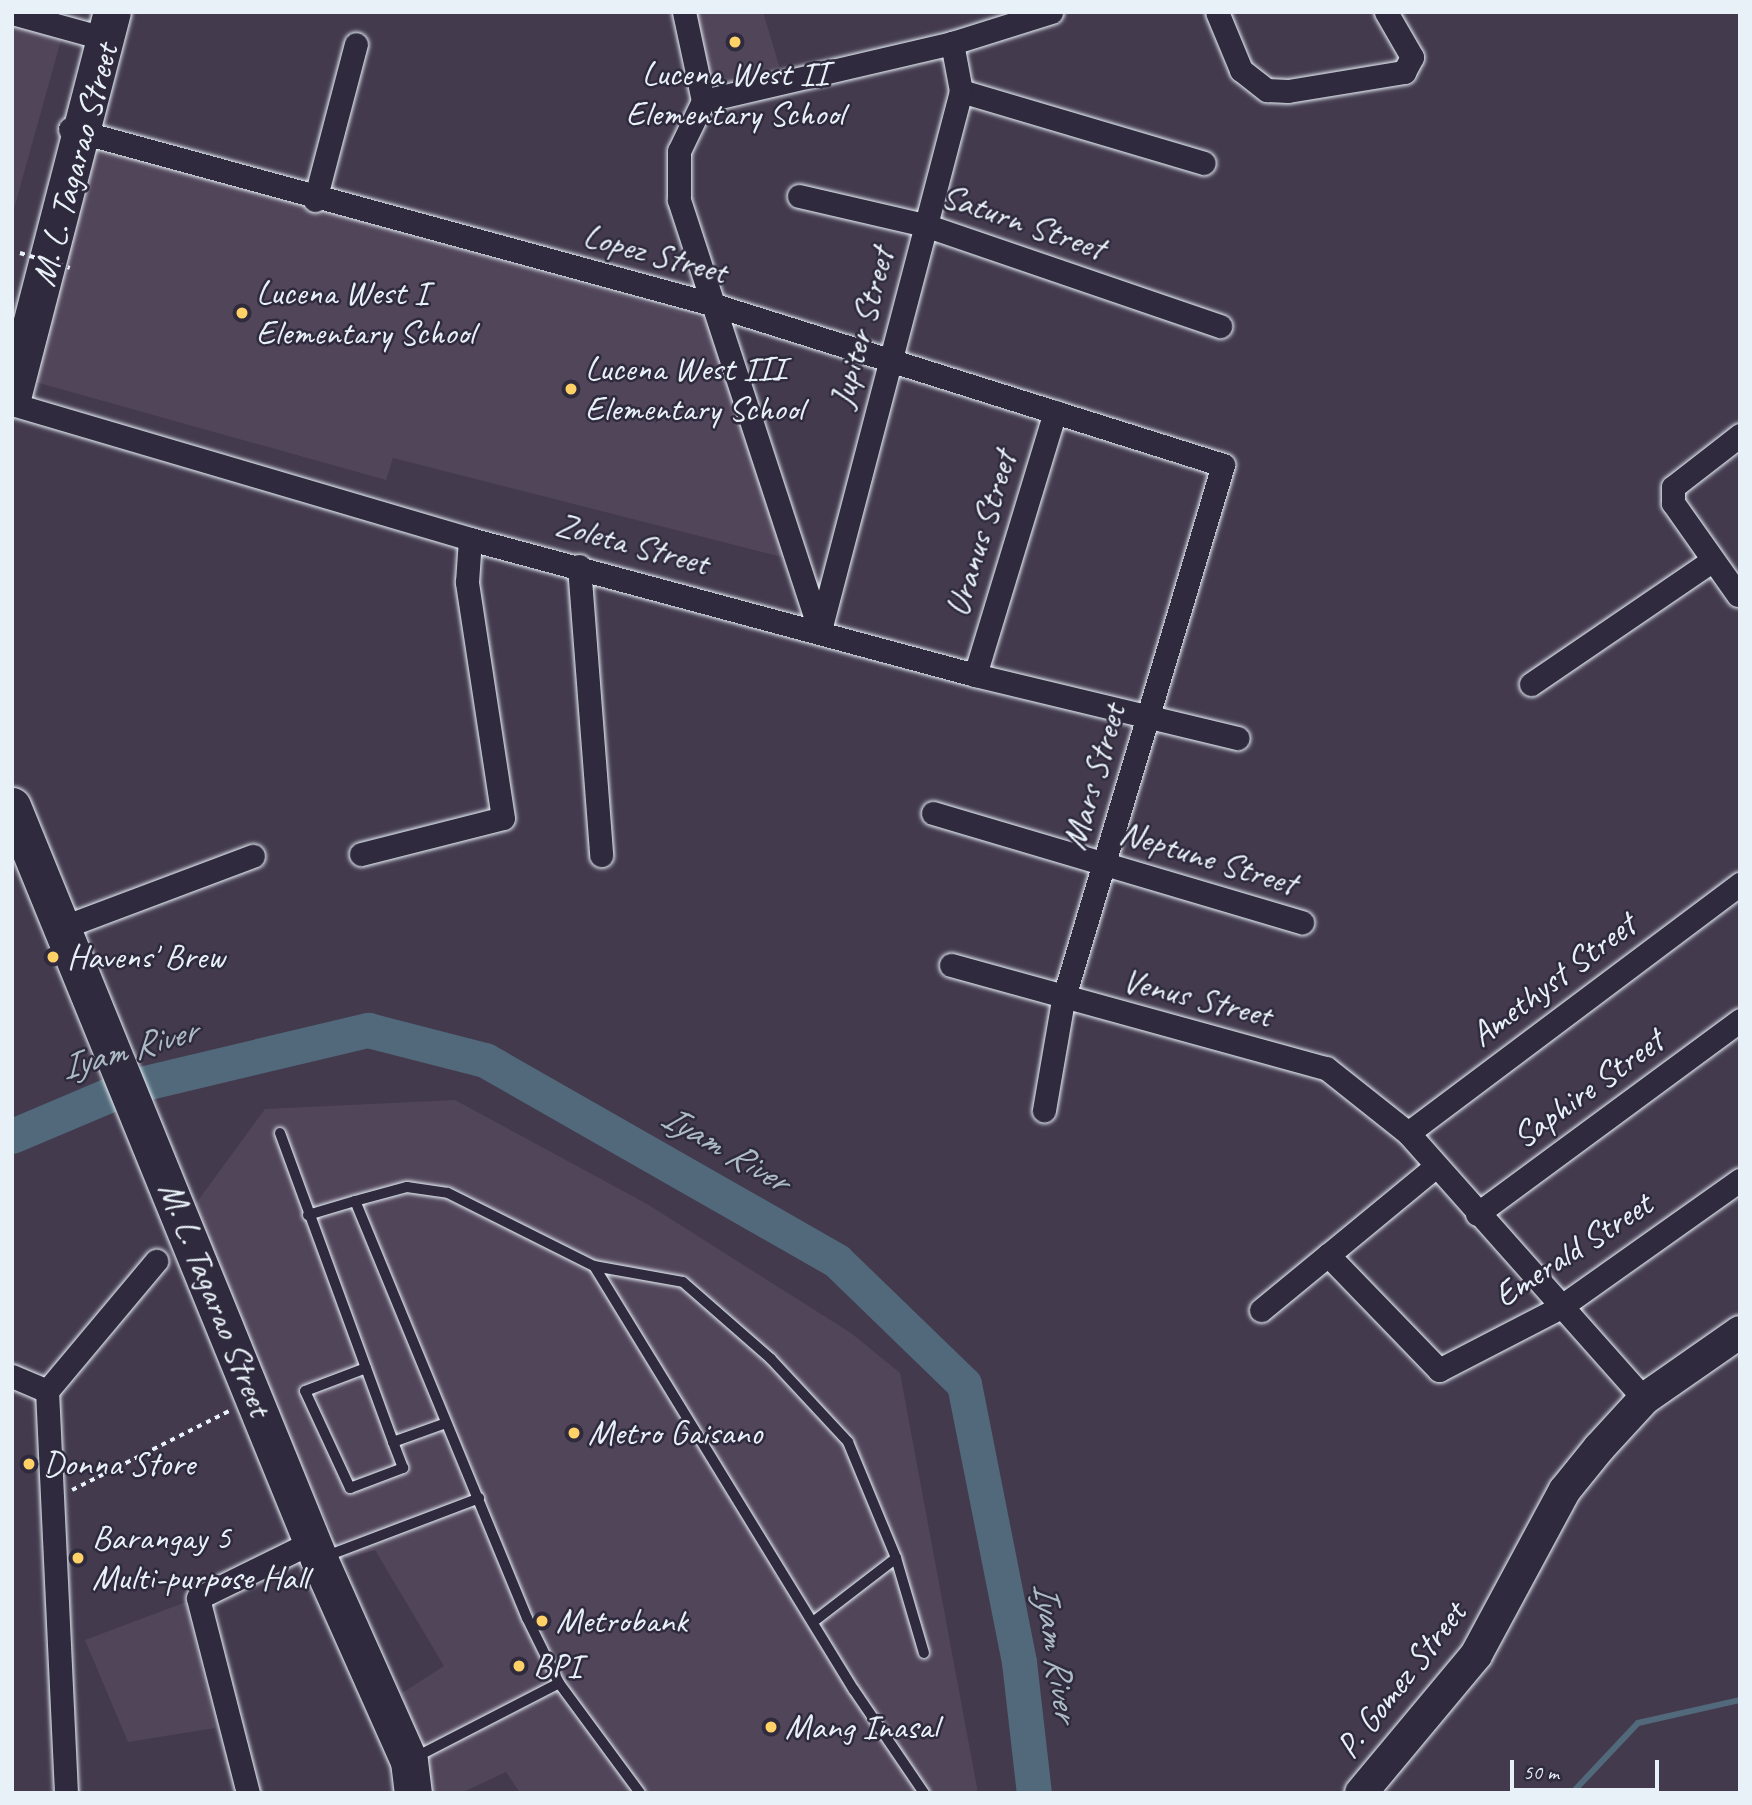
<!DOCTYPE html>
<style>
body{margin:0}
#map{position:relative;width:1752px;height:1805px;overflow:hidden;background:#433a4e;font-family:Caveat,sans-serif}
div>[style]{position:absolute}
.built>*{inset:0;background:#51455a}
.stream>*{height:6px;margin:-3px;padding:0 3px;transform-origin:3px;border-radius:3px;background:#51697a}
.river>*{height:35px;margin:-17.5px;padding:0 17.5px;transform-origin:17.5px;border-radius:17.5px;background:#51697a}
.path>*{height:3.5px;margin-top:-1.75px;transform-origin:0;background:repeating-linear-gradient(90deg,#e8f1f8 0 5px,transparent 0 10px)}
.roads{filter:drop-shadow(0 0 2px #e8f1f8) drop-shadow(0 0 2px #e8f1f8)}
.service>*{height:10px;margin:-5px;padding:0 5px;transform-origin:5px;border-radius:5px;background:#2f2a3d}
.minor>*{height:23px;margin:-11.5px;padding:0 11.5px;transform-origin:11.5px;border-radius:11.5px;background:#2f2a3d}
.secondary>*{height:32px;margin:-16px;padding:0 16px;transform-origin:16px;border-radius:16px;background:#2f2a3d}
.primary>*{height:37px;margin:-18.5px;padding:0 18.5px;transform-origin:18.5px;border-radius:18.5px;background:#2f2a3d}
.path-bridge>*{height:3.5px;margin-top:-1.75px;transform-origin:0;background:repeating-linear-gradient(90deg,#e8f1f8 0 5px,transparent 0 10px)}
.dots>*{width:19px;height:19px;translate:-50% -50%;box-sizing:border-box;border:4px solid #2f2a3d;border-radius:50%}
span{translate:-50% -50%;white-space:nowrap;text-align:center;line-height:1.15;-webkit-text-stroke:5px #2f2a3d;paint-order:stroke}
.poi-label{font-size:35px;color:#e8f1f8}
.left{translate:0 -50%;text-align:left}
.street-label{font-size:35px;color:#e8f1f8}
.water-label{font-size:37px;color:#acbbc6;font-style:italic}
.frame{position:absolute;inset:0;border:14px solid #e8f1f8;pointer-events:none}
.scale{position:absolute;left:1510px;top:1760px;width:149px;height:32px;box-sizing:border-box;border:4px solid #e8f1f8;border-top:0;padding-left:9px;font-size:21px;line-height:24px;white-space:nowrap;color:#e8f1f8;-webkit-text-stroke:5px #2f2a3d;paint-order:stroke}
</style>
<div id="map">
<div class="built">
<div style="clip-path:polygon(690px 12px,763px 12px,781px 72px,712px 91px)"></div>
<div style="clip-path:polygon(12px 25px,61px 40px,12px 216px)"></div>
<div style="clip-path:polygon(97px 146px,708px 320px,786px 558px,393px 458px,386px 480px,32px 381px)"></div>
<div style="clip-path:polygon(455px 1100px,647px 1204px,851px 1333px,900px 1373px,978px 1793px,520px 1793px,506px 1772px,461px 1793px,432px 1793px,402px 1693px,444px 1666px,375px 1550px,347px 1558px,320px 1509px,194px 1206px,265px 1109px)"></div>
<div style="clip-path:polygon(186px 1602px,215px 1728px,128px 1742px,85px 1640px)"></div>
</div>
<div class="stream">
<div style="left:1572px;top:1793px;width:96px;rotate:-46.7deg"></div>
<div style="left:1638px;top:1723px;width:105px;rotate:-12.7deg"></div>
</div>
<div class="river">
<div style="left:12px;top:1136px;width:126px;rotate:-22.9deg"></div>
<div style="left:128px;top:1087px;width:247px;rotate:-13.4deg"></div>
<div style="left:368px;top:1030px;width:121px;rotate:14.4deg"></div>
<div style="left:485px;top:1060px;width:405px;rotate:29.7deg"></div>
<div style="left:837px;top:1261px;width:177px;rotate:44.1deg"></div>
<div style="left:964px;top:1384px;width:283px;rotate:78.8deg"></div>
<div style="left:1019px;top:1662px;width:132px;rotate:83.5deg"></div>
</div>
<div class="path">
<div style="left:72px;top:1490px;width:178px;rotate:-26.7deg"></div>
</div>
<div class="roads">
<div class="service">
<div style="left:280px;top:1133px;width:329px;rotate:69.9deg"></div>
<div style="left:393px;top:1442px;width:56px;rotate:-19.7deg"></div>
<div style="left:308px;top:1215px;width:49px;rotate:-16.6deg"></div>
<div style="left:594px;top:1266px;width:90px;rotate:10.2deg"></div>
<div style="left:683px;top:1282px;width:117px;rotate:41.2deg"></div>
<div style="left:771px;top:1359px;width:113px;rotate:47.1deg"></div>
<div style="left:848px;top:1442px;width:126px;rotate:67.5deg"></div>
<div style="left:896px;top:1558px;width:99px;rotate:73.6deg"></div>
<div style="left:366px;top:1368px;width:65px;rotate:159.3deg"></div>
<div style="left:305px;top:1391px;width:107px;rotate:65.1deg"></div>
<div style="left:350px;top:1488px;width:57px;rotate:-20.7deg"></div>
<div style="left:403px;top:1468px;width:28px;rotate:-111deg"></div>
<div style="left:324px;top:1557px;width:166px;rotate:-20.8deg"></div>
<div style="left:813px;top:1622px;width:105px;rotate:-37.6deg"></div>
<div style="left:414px;top:1758px;width:163px;rotate:-27.3deg"></div>
<div style="left:640px;top:1793px;width:137px;rotate:-126.4deg"></div>
<div style="left:559px;top:1683px;width:72px;rotate:-116.2deg"></div>
<div style="left:527px;top:1618px;width:451px;rotate:-112.4deg"></div>
<div style="left:355px;top:1201px;width:54px;rotate:-15.1deg"></div>
<div style="left:407px;top:1187px;width:41px;rotate:8.3deg"></div>
<div style="left:448px;top:1193px;width:163px;rotate:26.6deg"></div>
<div style="left:594px;top:1266px;width:497px;rotate:58.5deg"></div>
<div style="left:854px;top:1690px;width:125px;rotate:55.8deg"></div>
</div>
<div class="minor">
<div style="left:684px;top:12px;width:91px;rotate:77.9deg"></div>
<div style="left:703px;top:101px;width:55px;rotate:115.6deg"></div>
<div style="left:679px;top:151px;width:49px;rotate:90deg"></div>
<div style="left:679px;top:200px;width:453px;rotate:71.9deg"></div>
<div style="left:1217px;top:12px;width:63px;rotate:67.5deg"></div>
<div style="left:1241px;top:70px;width:33px;rotate:38deg"></div>
<div style="left:1267px;top:90px;width:21px;rotate:3deg"></div>
<div style="left:1288px;top:91px;width:118px;rotate:-9.3deg"></div>
<div style="left:1404px;top:72px;width:17px;rotate:-62deg"></div>
<div style="left:1412px;top:57px;width:52px;rotate:-120deg"></div>
<div style="left:12px;top:13px;width:102px;rotate:15.4deg"></div>
<div style="left:961px;top:91px;width:253px;rotate:16.5deg"></div>
<div style="left:703px;top:101px;width:256px;rotate:-13.1deg"></div>
<div style="left:952px;top:43px;width:104px;rotate:-17.4deg"></div>
<div style="left:70px;top:129px;width:661px;rotate:15.26deg"></div>
<div style="left:708px;top:303px;width:540px;rotate:17.46deg"></div>
<div style="left:1223px;top:465px;width:558px;rotate:106.65deg"></div>
<div style="left:1063px;top:1000px;width:112px;rotate:99.8deg"></div>
<div style="left:799px;top:196px;width:129px;rotate:13deg"></div>
<div style="left:925px;top:225px;width:312px;rotate:18.9deg"></div>
<div style="left:315px;top:200px;width:161px;rotate:-75.3deg"></div>
<div style="left:12px;top:404px;width:477px;rotate:16.4deg"></div>
<div style="left:470px;top:539px;width:523px;rotate:15.07deg"></div>
<div style="left:975px;top:675px;width:270px;rotate:13.5deg"></div>
<div style="left:579px;top:566px;width:290px;rotate:85.6deg"></div>
<div style="left:1738px;top:595px;width:113px;rotate:-125.2deg"></div>
<div style="left:1673px;top:503px;width:16px;rotate:-90deg"></div>
<div style="left:1673px;top:487px;width:85px;rotate:-37.8deg"></div>
<div style="left:820px;top:630px;width:557px;rotate:-75.34deg"></div>
<div style="left:961px;top:91px;width:49px;rotate:-100.6deg"></div>
<div style="left:975px;top:675px;width:275px;rotate:-73.1deg"></div>
<div style="left:1531px;top:684px;width:218px;rotate:-34.3deg"></div>
<div style="left:933px;top:813px;width:385px;rotate:16.5deg"></div>
<div style="left:361px;top:854px;width:146px;rotate:-14.2deg"></div>
<div style="left:503px;top:818px;width:239px;rotate:-98.7deg"></div>
<div style="left:467px;top:582px;width:43px;rotate:-86deg"></div>
<div style="left:61px;top:928px;width:205px;rotate:-20.6deg"></div>
<div style="left:951px;top:965px;width:389px;rotate:15.4deg"></div>
<div style="left:1326px;top:1068px;width:105px;rotate:38.4deg"></div>
<div style="left:1408px;top:1133px;width:356px;rotate:48.4deg"></div>
<div style="left:1408px;top:1133px;width:415px;rotate:-36.9deg"></div>
<div style="left:1436px;top:1166px;width:140px;rotate:140.5deg"></div>
<div style="left:1328px;top:1255px;width:160px;rotate:46deg"></div>
<div style="left:1439px;top:1370px;width:135px;rotate:-27.3deg"></div>
<div style="left:1559px;top:1308px;width:222px;rotate:-35.3deg"></div>
<div style="left:1477px;top:1214px;width:327px;rotate:-36.4deg"></div>
<div style="left:1261px;top:1310px;width:87px;rotate:-39.4deg"></div>
<div style="left:12px;top:1376px;width:38px;rotate:23deg"></div>
<div style="left:66px;top:1793px;width:402px;rotate:-92.7deg"></div>
<div style="left:47px;top:1391px;width:170px;rotate:-50deg"></div>
<div style="left:248px;top:1793px;width:201px;rotate:-104.4deg"></div>
<div style="left:198px;top:1598px;width:127px;rotate:-26.2deg"></div>
</div>
<div class="secondary">
<div style="left:1361px;top:1793px;width:180px;rotate:-50.2deg"></div>
<div style="left:1476px;top:1655px;width:187px;rotate:-61.7deg"></div>
<div style="left:1565px;top:1490px;width:54px;rotate:-51deg"></div>
<div style="left:1599px;top:1448px;width:67px;rotate:-47.4deg"></div>
<div style="left:1644px;top:1399px;width:117px;rotate:-34.9deg"></div>
</div>
<div class="primary">
<div style="left:12px;top:398px;width:399px;rotate:-75.5deg"></div>
<div style="left:12px;top:806px;width:813px;rotate:67.82deg"></div>
<div style="left:319px;top:1559px;width:221px;rotate:66deg"></div>
<div style="left:409px;top:1761px;width:32px;rotate:83deg"></div>
</div>
</div>
<div class="path-bridge">
<div style="left:20px;top:253px;width:52px;rotate:16.7deg"></div>
</div>
<div class="dots">
<div style="left:735px;top:42px;background:#ffd166"></div>
<div style="left:242px;top:313px;background:#ffd166"></div>
<div style="left:571px;top:389px;background:#ffd166"></div>
<div style="left:53px;top:957px;background:#ffd166"></div>
<div style="left:574px;top:1433px;background:#ffd166"></div>
<div style="left:29px;top:1464px;background:#ffd166"></div>
<div style="left:78px;top:1558px;background:#ffd166"></div>
<div style="left:542px;top:1621px;background:#ffd166"></div>
<div style="left:519px;top:1666px;background:#ffd166"></div>
<div style="left:771px;top:1727px;background:#ffd166"></div>
</div>
<div class="poi-label">
<span style="left:735px;top:94px">Lucena West II<br>Elementary School</span>
<span class="left" style="left:256px;top:313px">Lucena West I<br>Elementary School</span>
<span class="left" style="left:585px;top:389px">Lucena West III<br>Elementary School</span>
<span class="left" style="left:67px;top:957px">Havens' Brew</span>
<span class="left" style="left:588px;top:1433px">Metro Gaisano</span>
<span class="left" style="left:43px;top:1464px">Donna Store</span>
<span class="left" style="left:92px;top:1558px">Barangay 5<br>Multi-purpose Hall</span>
<span class="left" style="left:556px;top:1621px">Metrobank</span>
<span class="left" style="left:533px;top:1666px">BPI</span>
<span class="left" style="left:785px;top:1727px">Mang Inasal</span>
</div>
<div class="street-label">
<span style="left:75px;top:165px;rotate:-75deg">M. L. Tagarao Street</span>
<span style="left:1023px;top:222px;rotate:19deg">Saturn Street</span>
<span style="left:655px;top:254px;rotate:15deg">Lopez Street</span>
<span style="left:862px;top:328px;rotate:-75deg">Jupiter Street</span>
<span style="left:981px;top:534px;rotate:-73deg">Uranus Street</span>
<span style="left:632px;top:544px;rotate:15deg">Zoleta Street</span>
<span style="left:1094px;top:777px;rotate:-74deg">Mars Street</span>
<span style="left:1208px;top:858px;rotate:17deg">Neptune Street</span>
<span style="left:1553px;top:980px;rotate:-37deg">Amethyst Street</span>
<span style="left:1197px;top:998px;rotate:14deg">Venus Street</span>
<span style="left:1588px;top:1089px;rotate:-36deg">Saphire Street</span>
<span style="left:1573px;top:1250px;rotate:-33deg">Emerald Street</span>
<span style="left:215px;top:1299px;rotate:68deg">M. L. Tagarao Street</span>
<span style="left:1401px;top:1680px;rotate:-52deg">P. Gomez Street</span>
</div>
<div class="water-label">
<span style="left:128px;top:1049px;rotate:-16deg">Iyam River</span>
<span style="left:725px;top:1148px;rotate:30deg">Iyam River</span>
<span style="left:1056px;top:1651px;rotate:81deg">Iyam River</span>
</div>
<div class="frame"></div>
<div class="scale">50 m</div>
</div>
